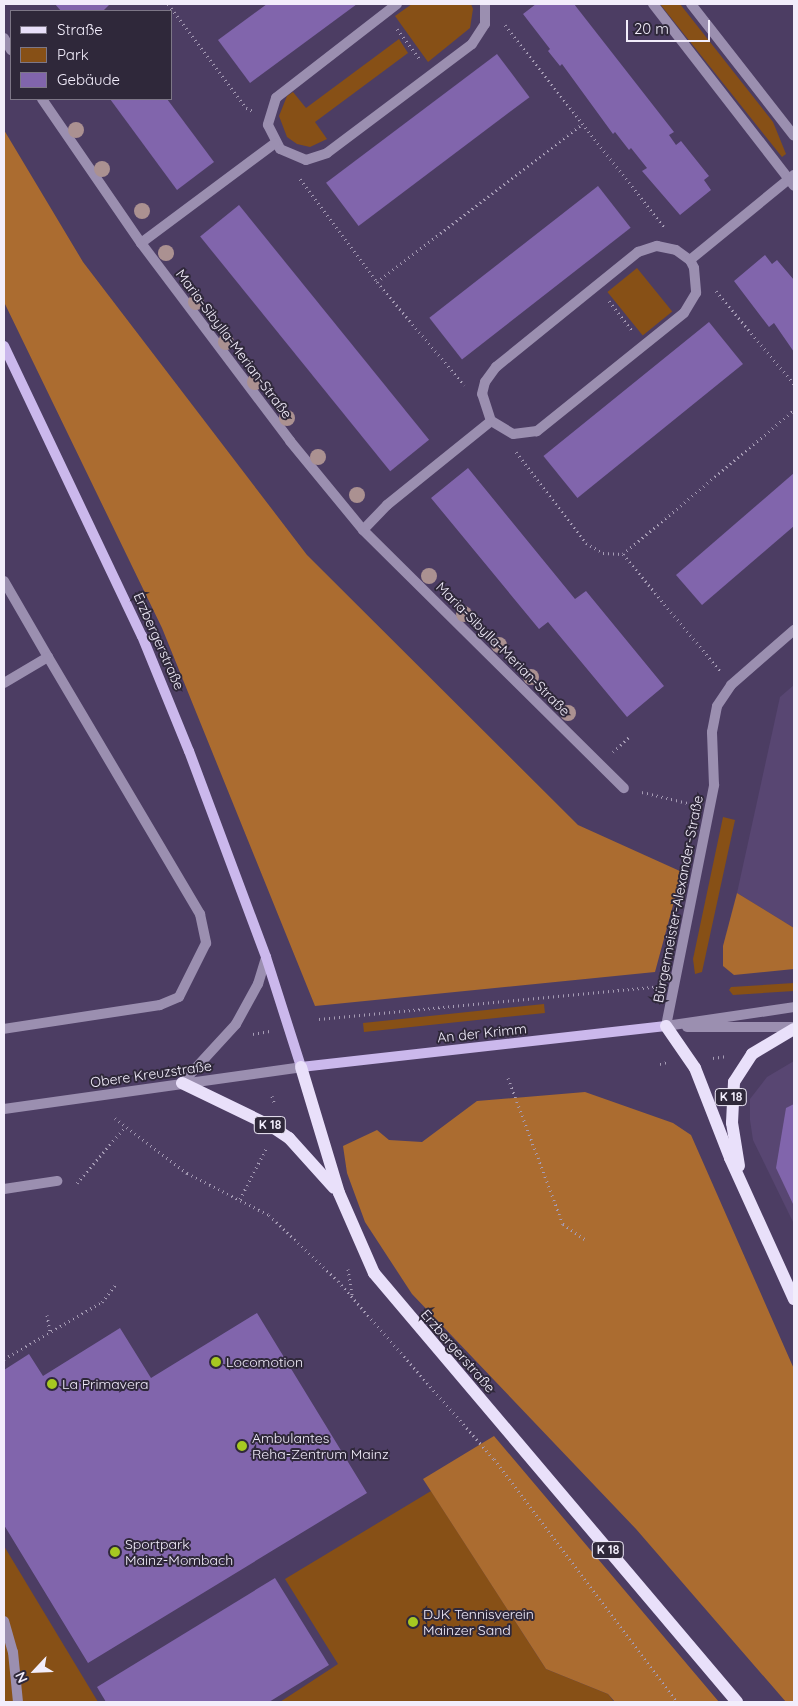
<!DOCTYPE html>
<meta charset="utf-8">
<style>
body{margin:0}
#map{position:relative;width:798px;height:1706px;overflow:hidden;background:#4c3d63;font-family:Quicksand,sans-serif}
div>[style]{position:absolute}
.built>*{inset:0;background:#584672}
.green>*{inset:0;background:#875016;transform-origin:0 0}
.forest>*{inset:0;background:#ab6c30}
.building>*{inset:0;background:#8165ac;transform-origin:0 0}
.path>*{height:3px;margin-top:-1.5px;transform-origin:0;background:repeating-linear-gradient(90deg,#a69cb5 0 1px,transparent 0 5px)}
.service>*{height:10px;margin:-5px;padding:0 5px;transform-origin:5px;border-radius:5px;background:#9b8fb0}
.minor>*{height:10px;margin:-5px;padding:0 5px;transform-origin:5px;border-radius:5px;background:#9b8fb0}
.tertiary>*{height:10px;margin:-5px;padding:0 5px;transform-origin:5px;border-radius:5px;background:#9b8fb0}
.secondary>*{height:10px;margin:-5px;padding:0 5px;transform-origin:5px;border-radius:5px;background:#cbb8ec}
.primary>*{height:12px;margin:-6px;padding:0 6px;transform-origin:6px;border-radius:6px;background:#e9e0fa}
.trees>*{width:16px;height:16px;margin:-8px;border-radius:50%;background:#ab9191}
.dots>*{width:14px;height:14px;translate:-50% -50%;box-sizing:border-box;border:2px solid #2f283a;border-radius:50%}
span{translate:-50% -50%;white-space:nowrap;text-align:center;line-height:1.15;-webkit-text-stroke:4px #2f283a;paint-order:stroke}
.shield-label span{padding:1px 4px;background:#2f283a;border:1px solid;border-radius:4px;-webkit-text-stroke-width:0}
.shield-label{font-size:12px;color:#f2edfb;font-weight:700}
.street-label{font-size:14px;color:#f2edfb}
.poi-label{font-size:14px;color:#f2edfb}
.left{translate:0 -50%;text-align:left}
.frame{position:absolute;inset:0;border:5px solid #f2edfb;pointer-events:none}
.legend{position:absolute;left:10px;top:10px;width:162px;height:90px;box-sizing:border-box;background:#2f283a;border:1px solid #7d7787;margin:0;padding:6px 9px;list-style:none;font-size:15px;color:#f2edfb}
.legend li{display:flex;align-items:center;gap:10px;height:25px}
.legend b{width:25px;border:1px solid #7d7787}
.north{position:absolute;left:10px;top:1646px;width:50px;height:50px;-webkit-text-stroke:4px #2f283a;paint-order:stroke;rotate:245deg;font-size:14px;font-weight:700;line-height:20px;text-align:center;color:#f2edfb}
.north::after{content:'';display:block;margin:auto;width:18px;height:22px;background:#f2edfb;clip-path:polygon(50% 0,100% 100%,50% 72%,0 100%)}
.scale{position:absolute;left:626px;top:20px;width:84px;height:22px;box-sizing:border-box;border:2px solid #f2edfb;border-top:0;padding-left:6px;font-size:15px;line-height:18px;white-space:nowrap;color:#f2edfb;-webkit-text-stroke:4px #2f283a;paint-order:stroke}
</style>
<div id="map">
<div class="built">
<div style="clip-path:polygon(794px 685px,794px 928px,737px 893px,780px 697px)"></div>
<div style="clip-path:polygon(794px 1061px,794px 1224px,753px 1140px,750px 1120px,750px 1099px,767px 1077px)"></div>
</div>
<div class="green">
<div style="clip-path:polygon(412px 4px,471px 4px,473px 9px,470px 28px,428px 62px,395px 16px)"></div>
<div style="clip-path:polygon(660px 4px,680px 4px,773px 122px,786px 154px,782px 157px)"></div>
<div style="clip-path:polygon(399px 39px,408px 53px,315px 122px,327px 139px,310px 147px,297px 144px,287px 137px,279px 116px,287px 96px,293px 92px,306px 108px)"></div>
<div style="left:637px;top:268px;width:56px;height:38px;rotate:51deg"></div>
<div style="clip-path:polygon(723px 817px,735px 820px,702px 972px,695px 974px,693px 959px)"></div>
<div style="clip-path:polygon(794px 983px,794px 991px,733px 995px,729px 990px,731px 987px)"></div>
<div style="left:544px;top:1004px;width:9px;height:182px;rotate:84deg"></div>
<div style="clip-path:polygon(431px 1491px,546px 1669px,608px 1694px,614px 1702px,280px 1702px,338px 1664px,285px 1579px)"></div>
<div style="clip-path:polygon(4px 1546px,98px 1702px,4px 1702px)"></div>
</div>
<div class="forest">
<div style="clip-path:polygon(4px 130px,83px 262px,307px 555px,578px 825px,682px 872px,655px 972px,315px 1006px,162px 628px,4px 302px)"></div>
<div style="clip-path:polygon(737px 893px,794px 928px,794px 969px,734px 975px,723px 966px,723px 946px)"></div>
<div style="clip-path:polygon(585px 1092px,673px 1123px,691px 1135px,794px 1369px,794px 1702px,786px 1702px,636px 1529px,412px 1294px,365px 1222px,347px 1173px,343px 1146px,377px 1130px,389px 1140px,422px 1142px,477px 1101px)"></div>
<div style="clip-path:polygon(494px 1436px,719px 1702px,615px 1702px,608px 1694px,546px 1669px,423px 1479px)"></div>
</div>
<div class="building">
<div style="clip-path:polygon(55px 4px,110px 4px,103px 11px,61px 11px)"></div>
<div style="clip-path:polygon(267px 4px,357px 4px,250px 83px,218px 40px)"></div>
<div style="clip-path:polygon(536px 4px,574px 4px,674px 132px,669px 135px,676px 145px,681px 141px,709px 176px,704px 180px,711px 190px,680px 215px,642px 171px,647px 168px,631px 148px,629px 150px,615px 132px,613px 134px,562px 64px,560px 66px,548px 51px,550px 49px,523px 14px)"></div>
<div style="left:497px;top:54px;width:54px;height:214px;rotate:53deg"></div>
<div style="clip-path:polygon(110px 99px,167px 99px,214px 162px,177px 190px)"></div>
<div style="left:598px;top:186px;width:53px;height:214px;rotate:52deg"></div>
<div style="left:239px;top:205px;width:302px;height:50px;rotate:51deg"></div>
<div style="clip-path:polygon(765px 255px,772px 264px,777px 260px,794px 280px,794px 352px,774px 323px,769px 327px,734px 281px)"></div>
<div style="left:709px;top:322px;width:54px;height:213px;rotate:51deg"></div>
<div style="clip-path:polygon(468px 468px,575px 599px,586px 591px,664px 686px,627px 717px,548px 622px,539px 629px,431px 498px)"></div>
<div style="clip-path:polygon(794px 473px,794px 526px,702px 605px,676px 575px)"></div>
<div style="clip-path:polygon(794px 1104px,794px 1206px,776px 1168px,786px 1108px)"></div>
<div style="clip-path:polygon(257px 1313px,367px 1493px,88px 1663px,4px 1525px,4px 1370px,29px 1354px,43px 1376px,120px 1328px,151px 1378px)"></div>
<div style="clip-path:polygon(275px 1578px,329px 1665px,269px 1702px,106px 1702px,97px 1687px)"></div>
</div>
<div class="path">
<div style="left:168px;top:4px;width:130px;rotate:53.1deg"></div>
<div style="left:246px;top:108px;width:8px;rotate:23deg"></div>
<div style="left:505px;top:25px;width:258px;rotate:51.8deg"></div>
<div style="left:397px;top:29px;width:39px;rotate:53deg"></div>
<div style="left:300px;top:179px;width:129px;rotate:53.2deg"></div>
<div style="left:377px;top:282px;width:135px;rotate:49.8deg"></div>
<div style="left:377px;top:282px;width:259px;rotate:-37.6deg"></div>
<div style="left:716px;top:291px;width:121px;rotate:50deg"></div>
<div style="left:609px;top:301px;width:39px;rotate:52deg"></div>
<div style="left:516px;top:452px;width:115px;rotate:52.4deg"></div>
<div style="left:586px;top:543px;width:20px;rotate:30deg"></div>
<div style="left:603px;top:553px;width:20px;rotate:3deg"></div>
<div style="left:623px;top:554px;width:152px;rotate:50.3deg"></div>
<div style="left:623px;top:554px;width:224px;rotate:-40.1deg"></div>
<div style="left:613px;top:752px;width:22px;rotate:-43deg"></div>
<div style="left:642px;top:792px;width:51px;rotate:13.5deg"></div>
<div style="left:319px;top:1019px;width:337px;rotate:-5.5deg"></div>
<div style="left:253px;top:1034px;width:17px;rotate:-10deg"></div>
<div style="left:713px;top:1058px;width:14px;rotate:-8deg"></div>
<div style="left:660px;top:1064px;width:7px;rotate:-16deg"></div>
<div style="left:508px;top:1078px;width:156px;rotate:69.4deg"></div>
<div style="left:563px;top:1224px;width:28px;rotate:35deg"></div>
<div style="left:272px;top:1096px;width:9px;rotate:72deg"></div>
<div style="left:115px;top:1118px;width:91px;rotate:37.4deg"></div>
<div style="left:187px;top:1173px;width:92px;rotate:27.1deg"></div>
<div style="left:269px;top:1215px;width:95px;rotate:43.7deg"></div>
<div style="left:338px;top:1281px;width:237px;rotate:48.8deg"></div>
<div style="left:494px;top:1459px;width:304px;rotate:53deg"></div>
<div style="left:77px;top:1183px;width:74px;rotate:-49.4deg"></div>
<div style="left:240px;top:1199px;width:59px;rotate:-62.6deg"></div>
<div style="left:348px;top:1269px;width:26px;rotate:81deg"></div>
<div style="left:47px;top:1315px;width:17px;rotate:80deg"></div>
<div style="left:4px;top:1359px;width:113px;rotate:-30.2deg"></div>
<div style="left:102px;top:1302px;width:23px;rotate:-52deg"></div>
</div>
<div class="service">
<div style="left:4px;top:581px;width:88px;rotate:59.9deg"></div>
<div style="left:4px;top:683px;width:51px;rotate:-30.6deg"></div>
<div style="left:48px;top:657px;width:299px;rotate:59.4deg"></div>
<div style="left:200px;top:914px;width:30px;rotate:78deg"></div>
<div style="left:206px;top:943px;width:60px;rotate:116.6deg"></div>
<div style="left:179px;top:997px;width:21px;rotate:157deg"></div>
<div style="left:160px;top:1005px;width:158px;rotate:171.3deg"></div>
<div style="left:666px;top:1026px;width:246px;rotate:-78.7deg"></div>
<div style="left:4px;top:1189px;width:54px;rotate:-8.6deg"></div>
<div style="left:4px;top:1621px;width:32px;rotate:74deg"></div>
<div style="left:13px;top:1652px;width:50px;rotate:84.3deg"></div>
</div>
<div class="minor">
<div style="left:397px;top:4px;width:153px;rotate:142.2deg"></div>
<div style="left:276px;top:98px;width:28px;rotate:107deg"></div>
<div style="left:268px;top:125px;width:27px;rotate:63deg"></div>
<div style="left:280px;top:149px;width:28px;rotate:23deg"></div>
<div style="left:306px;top:160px;width:22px;rotate:-18deg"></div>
<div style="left:327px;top:153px;width:181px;rotate:-36.9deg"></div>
<div style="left:472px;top:44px;width:24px;rotate:-57deg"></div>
<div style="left:485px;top:24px;width:20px;rotate:-90deg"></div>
<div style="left:653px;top:4px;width:230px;rotate:52.2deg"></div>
<div style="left:691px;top:4px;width:167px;rotate:52deg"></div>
<div style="left:4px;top:38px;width:14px;rotate:60deg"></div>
<div style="left:42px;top:99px;width:175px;rotate:55.5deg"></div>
<div style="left:141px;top:243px;width:248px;rotate:53deg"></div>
<div style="left:290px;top:441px;width:115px;rotate:50.6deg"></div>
<div style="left:363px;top:530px;width:367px;rotate:44.7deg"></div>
<div style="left:141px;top:243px;width:167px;rotate:-36.7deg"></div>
<div style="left:657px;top:246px;width:19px;rotate:12deg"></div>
<div style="left:676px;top:250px;width:17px;rotate:36deg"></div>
<div style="left:690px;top:260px;width:9px;rotate:63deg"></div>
<div style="left:694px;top:268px;width:25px;rotate:85deg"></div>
<div style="left:696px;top:293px;width:23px;rotate:121deg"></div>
<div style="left:684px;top:313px;width:189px;rotate:141.2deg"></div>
<div style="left:537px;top:431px;width:24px;rotate:173deg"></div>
<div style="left:513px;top:434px;width:26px;rotate:-149deg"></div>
<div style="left:491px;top:421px;width:28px;rotate:-108deg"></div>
<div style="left:482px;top:394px;width:12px;rotate:-76deg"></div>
<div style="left:485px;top:382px;width:19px;rotate:-54deg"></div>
<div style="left:496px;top:367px;width:183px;rotate:-39deg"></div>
<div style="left:638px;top:252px;width:20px;rotate:-18deg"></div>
<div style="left:690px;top:260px;width:134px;rotate:-39.3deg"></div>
<div style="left:363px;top:530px;width:35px;rotate:-46deg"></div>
<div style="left:387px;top:505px;width:134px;rotate:-38.9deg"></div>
<div style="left:714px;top:785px;width:53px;rotate:-92.2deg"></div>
<div style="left:712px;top:732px;width:26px;rotate:-79deg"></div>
<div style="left:717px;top:706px;width:25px;rotate:-56deg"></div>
<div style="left:731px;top:685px;width:84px;rotate:-41.1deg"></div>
</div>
<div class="tertiary">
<div style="left:666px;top:1026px;width:129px;rotate:-8.4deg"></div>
<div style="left:687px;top:1027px;width:107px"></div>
<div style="left:182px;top:1083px;width:80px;rotate:-47.5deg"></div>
<div style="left:236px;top:1024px;width:46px;rotate:-61.2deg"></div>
<div style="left:258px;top:984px;width:28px;rotate:-73deg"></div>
<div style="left:4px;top:1109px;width:300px;rotate:-8deg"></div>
</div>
<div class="secondary">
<div style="left:4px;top:346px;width:321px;rotate:64.6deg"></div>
<div style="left:142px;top:636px;width:124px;rotate:67.8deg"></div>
<div style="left:189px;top:751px;width:220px;rotate:69.5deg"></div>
<div style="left:266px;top:957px;width:115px;rotate:72.3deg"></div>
<div style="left:301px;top:1067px;width:367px;rotate:-6.4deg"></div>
</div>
<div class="primary">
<div style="left:666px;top:1026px;width:51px;rotate:55.4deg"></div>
<div style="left:695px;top:1068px;width:97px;rotate:68.7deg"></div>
<div style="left:730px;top:1158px;width:155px;rotate:65.6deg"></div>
<div style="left:301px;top:1067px;width:132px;rotate:73.2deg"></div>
<div style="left:339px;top:1193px;width:87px;rotate:66.4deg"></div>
<div style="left:374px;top:1273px;width:562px;rotate:49.76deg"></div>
<div style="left:182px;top:1083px;width:99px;rotate:25.8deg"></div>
<div style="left:271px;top:1126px;width:22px;rotate:34deg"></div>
<div style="left:289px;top:1138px;width:67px;rotate:48deg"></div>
<div style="left:739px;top:1166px;width:44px;rotate:-99.2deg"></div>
<div style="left:732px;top:1123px;width:41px;rotate:-87.2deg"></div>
<div style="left:734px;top:1082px;width:33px;rotate:-57deg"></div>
<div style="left:752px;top:1054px;width:49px;rotate:-30.8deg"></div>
</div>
<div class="trees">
<div style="left:76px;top:130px"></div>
<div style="left:102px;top:169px"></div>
<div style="left:142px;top:211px"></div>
<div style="left:166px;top:253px"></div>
<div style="left:196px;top:302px"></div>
<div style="left:226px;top:342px"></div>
<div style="left:255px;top:382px"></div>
<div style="left:287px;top:418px"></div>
<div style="left:318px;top:457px"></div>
<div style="left:357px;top:495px"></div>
<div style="left:429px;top:576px"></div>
<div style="left:464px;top:614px"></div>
<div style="left:499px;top:645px"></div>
<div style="left:531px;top:677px"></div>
<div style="left:568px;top:713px"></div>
</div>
<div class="dots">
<div style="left:216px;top:1362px;background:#a6c821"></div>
<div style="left:52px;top:1384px;background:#a6c821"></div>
<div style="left:242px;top:1446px;background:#a6c821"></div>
<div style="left:115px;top:1552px;background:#a6c821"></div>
<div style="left:413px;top:1622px;background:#a6c821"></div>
</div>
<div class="shield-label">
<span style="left:731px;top:1097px">K 18</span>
<span style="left:270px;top:1125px">K 18</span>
<span style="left:608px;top:1550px">K 18</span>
</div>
<div class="street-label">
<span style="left:234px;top:344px;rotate:53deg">Maria-Sibylla-Merian-Straße</span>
<span style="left:159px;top:641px;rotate:66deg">Erzbergerstraße</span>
<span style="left:503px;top:649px;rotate:45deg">Maria-Sibylla-Merian-Straße</span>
<span style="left:678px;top:899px;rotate:-79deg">Bürgermeister-Alexander-Straße</span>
<span style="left:482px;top:1033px;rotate:-6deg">An der Krimm</span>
<span style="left:151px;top:1074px;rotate:-8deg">Obere Kreuzstraße</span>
<span style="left:458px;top:1351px;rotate:49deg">Erzbergerstraße</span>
</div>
<div class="poi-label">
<span class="left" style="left:226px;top:1362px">Locomotion</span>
<span class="left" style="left:62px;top:1384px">La Primavera</span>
<span class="left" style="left:252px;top:1446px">Ambulantes<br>Reha-Zentrum Mainz</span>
<span class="left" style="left:125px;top:1552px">Sportpark<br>Mainz-Mombach</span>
<span class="left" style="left:423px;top:1622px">DJK Tennisverein<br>Mainzer Sand</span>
</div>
<div class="frame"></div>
<ul class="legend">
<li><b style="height:6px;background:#e9e0fa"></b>Straße</li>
<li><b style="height:14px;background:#875016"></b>Park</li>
<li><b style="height:14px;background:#8165ac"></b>Gebäude</li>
</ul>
<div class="north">N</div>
<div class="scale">20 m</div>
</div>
